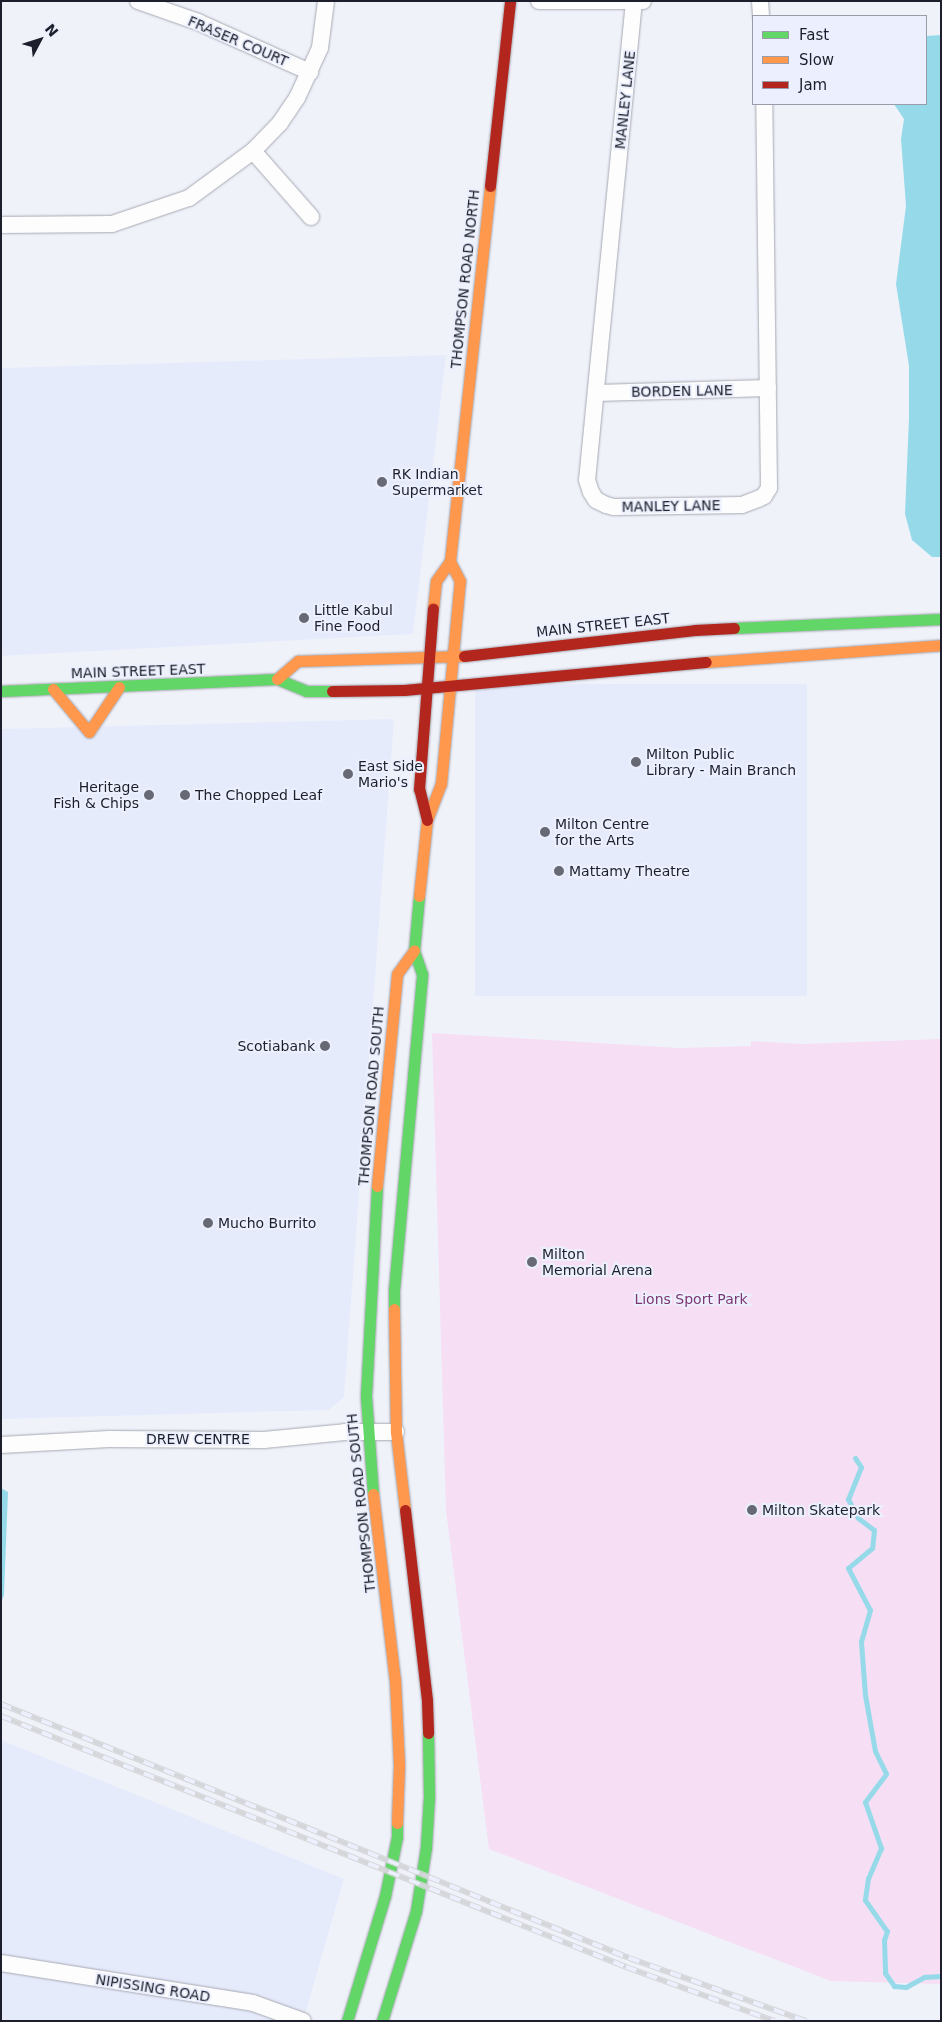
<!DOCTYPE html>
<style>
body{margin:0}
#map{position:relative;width:942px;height:2022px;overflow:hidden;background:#f0f2fa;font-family:"DejaVu Sans",sans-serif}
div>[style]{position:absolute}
.built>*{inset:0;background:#e6ebfc;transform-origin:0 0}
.green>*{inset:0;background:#f6def4}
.water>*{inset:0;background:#96daea}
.stream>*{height:5px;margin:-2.5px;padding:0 2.5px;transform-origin:2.5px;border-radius:2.5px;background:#96daea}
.roads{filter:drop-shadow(0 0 1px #a7a9b2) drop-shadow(0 0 1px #a7a9b2)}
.street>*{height:16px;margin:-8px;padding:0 8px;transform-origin:8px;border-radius:8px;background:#fdfdfe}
.fast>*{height:11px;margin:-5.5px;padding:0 5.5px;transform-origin:5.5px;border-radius:5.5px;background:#63d668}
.slow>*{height:11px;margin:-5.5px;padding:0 5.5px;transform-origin:5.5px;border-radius:5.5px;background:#ff974d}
.jam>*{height:11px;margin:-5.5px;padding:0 5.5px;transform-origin:5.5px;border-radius:5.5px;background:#b3261e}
.rail>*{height:5.5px;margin-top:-2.75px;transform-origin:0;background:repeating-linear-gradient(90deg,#ecf0fe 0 11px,#d5d6d9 0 22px);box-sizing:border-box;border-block:1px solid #d5d6d9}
.dots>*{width:14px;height:14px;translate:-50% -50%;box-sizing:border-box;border:2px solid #ecf0fe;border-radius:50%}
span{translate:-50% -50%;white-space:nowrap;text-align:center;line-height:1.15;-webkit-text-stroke:4px #ecf0fe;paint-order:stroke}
.street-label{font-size:14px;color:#1d202c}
.poi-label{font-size:14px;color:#1d202c}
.left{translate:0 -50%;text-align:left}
.right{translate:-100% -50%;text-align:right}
.park-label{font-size:14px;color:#7d3671}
.frame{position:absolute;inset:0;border:2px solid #1d202c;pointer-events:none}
.legend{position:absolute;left:752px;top:15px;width:175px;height:90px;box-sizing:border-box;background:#ecf0fe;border:1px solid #999daa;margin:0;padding:6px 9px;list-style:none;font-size:15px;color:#1d202c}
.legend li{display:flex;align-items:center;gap:10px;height:25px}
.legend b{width:25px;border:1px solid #999daa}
.north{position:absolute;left:15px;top:15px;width:50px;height:50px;-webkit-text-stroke:4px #ecf0fe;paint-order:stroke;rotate:50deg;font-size:14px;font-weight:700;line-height:20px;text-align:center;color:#1d202c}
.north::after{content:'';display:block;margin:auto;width:18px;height:22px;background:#1d202c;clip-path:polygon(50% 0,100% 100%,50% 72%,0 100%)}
</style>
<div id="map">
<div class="built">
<div style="clip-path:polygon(446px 355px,413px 634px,1px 656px,1px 368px)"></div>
<div style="left:807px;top:684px;width:312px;height:332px;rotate:90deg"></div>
<div style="clip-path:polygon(394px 719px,344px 1397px,329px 1410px,1px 1419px,1px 729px)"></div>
<div style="clip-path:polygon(1px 1740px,344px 1879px,303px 2021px,1px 2021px)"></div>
</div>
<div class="green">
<div style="clip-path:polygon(432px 1033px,679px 1048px,751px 1046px,751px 1041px,803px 1044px,941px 1039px,941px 1984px,831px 1981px,489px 1849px,446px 1510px)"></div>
</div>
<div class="water">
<div style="clip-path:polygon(941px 35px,941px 557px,932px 557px,912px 540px,905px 514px,909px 418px,909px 366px,896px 284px,906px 206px,901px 139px,904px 119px,894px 104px,926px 104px,926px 36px)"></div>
<div style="clip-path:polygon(1px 1488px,8px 1492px,4px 1595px,1px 1603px)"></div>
</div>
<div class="stream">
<div style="left:855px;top:1458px;width:11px;rotate:56deg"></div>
<div style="left:861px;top:1467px;width:35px;rotate:112deg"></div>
<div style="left:848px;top:1499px;width:21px;rotate:62deg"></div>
<div style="left:858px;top:1518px;width:20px;rotate:37deg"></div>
<div style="left:874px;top:1530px;width:18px;rotate:96deg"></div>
<div style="left:872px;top:1548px;width:31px;rotate:140deg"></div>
<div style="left:848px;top:1568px;width:47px;rotate:62.4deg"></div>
<div style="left:870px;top:1610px;width:33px;rotate:106deg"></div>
<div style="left:861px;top:1642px;width:53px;rotate:85.7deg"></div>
<div style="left:865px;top:1695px;width:57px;rotate:79.9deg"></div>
<div style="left:875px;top:1751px;width:25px;rotate:64deg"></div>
<div style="left:886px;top:1774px;width:35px;rotate:127deg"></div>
<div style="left:865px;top:1802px;width:49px;rotate:70.8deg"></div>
<div style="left:881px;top:1848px;width:33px;rotate:113deg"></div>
<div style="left:868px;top:1878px;width:22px;rotate:98deg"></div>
<div style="left:865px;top:1900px;width:38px;rotate:55deg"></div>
<div style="left:887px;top:1931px;width:9px;rotate:108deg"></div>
<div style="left:884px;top:1940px;width:33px;rotate:88deg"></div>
<div style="left:885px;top:1973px;width:16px;rotate:55deg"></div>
<div style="left:894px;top:1986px;width:12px;rotate:5deg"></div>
<div style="left:906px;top:1987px;width:21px;rotate:-29deg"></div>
<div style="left:924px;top:1977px;width:17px;rotate:-3deg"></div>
</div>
<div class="roads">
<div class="street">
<div style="left:138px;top:1px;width:64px;rotate:19.3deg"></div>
<div style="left:198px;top:22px;width:123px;rotate:24.1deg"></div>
<div style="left:539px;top:1px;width:104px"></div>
<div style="left:634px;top:1px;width:481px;rotate:95.6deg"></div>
<div style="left:587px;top:480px;width:13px;rotate:72deg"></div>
<div style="left:591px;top:492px;width:9px;rotate:58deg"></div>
<div style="left:596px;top:500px;width:11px;rotate:27deg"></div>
<div style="left:606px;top:505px;width:8px;rotate:14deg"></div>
<div style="left:614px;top:507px;width:128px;rotate:-0.9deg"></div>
<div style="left:742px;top:505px;width:17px;rotate:-21deg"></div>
<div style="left:758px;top:499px;width:7px;rotate:-27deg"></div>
<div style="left:764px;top:496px;width:9px;rotate:-58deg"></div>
<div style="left:769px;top:488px;width:384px;rotate:-90.7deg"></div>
<div style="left:760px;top:1px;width:15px;rotate:86deg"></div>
<div style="left:253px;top:151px;width:88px;rotate:48.7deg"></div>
<div style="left:1px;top:225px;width:111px;rotate:-0.5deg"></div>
<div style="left:112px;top:224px;width:81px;rotate:-18.7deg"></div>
<div style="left:189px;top:198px;width:79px;rotate:-36.3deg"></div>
<div style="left:253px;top:151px;width:39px;rotate:-46deg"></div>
<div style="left:280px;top:123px;width:30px;rotate:-56deg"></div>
<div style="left:297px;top:98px;width:55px;rotate:-65.3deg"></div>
<div style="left:320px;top:48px;width:47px;rotate:-82.7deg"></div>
<div style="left:596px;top:393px;width:172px;rotate:-1.7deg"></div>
<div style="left:1px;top:1445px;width:108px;rotate:-3.2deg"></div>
<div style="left:109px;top:1439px;width:155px;rotate:0.4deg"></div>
<div style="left:264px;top:1440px;width:81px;rotate:-5.6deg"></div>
<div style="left:345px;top:1432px;width:51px"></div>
<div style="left:1px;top:1963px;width:255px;rotate:9deg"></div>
<div style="left:253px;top:2003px;width:53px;rotate:19.8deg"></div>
</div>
<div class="fast">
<div style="left:734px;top:628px;width:207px;rotate:-2.5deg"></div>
<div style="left:1px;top:691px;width:276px;rotate:-2.5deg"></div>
<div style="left:277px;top:679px;width:31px;rotate:22deg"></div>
<div style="left:306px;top:691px;width:26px"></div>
<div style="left:394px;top:1309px;width:19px;rotate:-90deg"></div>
<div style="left:394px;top:1290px;width:317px;rotate:-84.9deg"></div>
<div style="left:422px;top:974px;width:24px;rotate:-109deg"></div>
<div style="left:414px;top:951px;width:55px;rotate:-84.8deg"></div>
<div style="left:373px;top:1494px;width:98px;rotate:-94.1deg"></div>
<div style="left:366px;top:1396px;width:210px;rotate:-87deg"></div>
<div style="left:347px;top:2021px;width:131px;rotate:-73.1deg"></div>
<div style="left:385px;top:1896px;width:60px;rotate:-78.5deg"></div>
<div style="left:397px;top:1837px;width:14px;rotate:-90deg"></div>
<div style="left:382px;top:2021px;width:115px;rotate:-72.8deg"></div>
<div style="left:416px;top:1911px;width:65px;rotate:-81.1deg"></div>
<div style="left:426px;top:1847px;width:51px;rotate:-86.6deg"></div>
<div style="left:429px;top:1796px;width:63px;rotate:-90.9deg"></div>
</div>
<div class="slow">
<div style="left:433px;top:609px;width:28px;rotate:-84deg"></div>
<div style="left:436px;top:581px;width:24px;rotate:-55deg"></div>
<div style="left:450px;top:561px;width:377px;rotate:-83.9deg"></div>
<div style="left:706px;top:662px;width:236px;rotate:-4.1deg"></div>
<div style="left:277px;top:679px;width:28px;rotate:-41deg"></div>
<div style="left:298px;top:661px;width:166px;rotate:-1.7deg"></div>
<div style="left:53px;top:689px;width:56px;rotate:50.1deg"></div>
<div style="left:89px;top:732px;width:54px;rotate:-56.3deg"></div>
<div style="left:419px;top:896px;width:76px;rotate:-84deg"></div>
<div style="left:427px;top:820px;width:39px;rotate:-69deg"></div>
<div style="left:441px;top:784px;width:204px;rotate:-84.7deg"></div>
<div style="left:460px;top:581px;width:22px;rotate:-117deg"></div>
<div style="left:377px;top:1186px;width:213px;rotate:-84.6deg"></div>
<div style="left:397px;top:974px;width:29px;rotate:-54deg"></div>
<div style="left:394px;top:1309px;width:123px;rotate:89.1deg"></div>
<div style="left:396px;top:1432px;width:79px;rotate:83.4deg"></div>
<div style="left:373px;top:1494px;width:187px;rotate:83.3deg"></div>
<div style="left:395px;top:1680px;width:85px;rotate:87.3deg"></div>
<div style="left:399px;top:1765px;width:58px;rotate:92deg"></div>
</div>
<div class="jam">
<div style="left:490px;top:186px;width:186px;rotate:-83.8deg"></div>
<div style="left:464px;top:656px;width:232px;rotate:-6.4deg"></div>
<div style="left:695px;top:630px;width:39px;rotate:-3deg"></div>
<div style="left:332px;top:691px;width:72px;rotate:-0.8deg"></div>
<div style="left:404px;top:690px;width:303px;rotate:-5.3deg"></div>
<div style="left:427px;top:820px;width:32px;rotate:-104deg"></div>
<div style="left:419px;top:789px;width:181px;rotate:-85.6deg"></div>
<div style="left:405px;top:1510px;width:192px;rotate:83.4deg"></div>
<div style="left:427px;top:1701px;width:32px;rotate:88deg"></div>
</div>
</div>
<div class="rail">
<div style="left:1px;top:1704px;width:677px;rotate:22.02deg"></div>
<div style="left:629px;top:1958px;width:188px;rotate:19.6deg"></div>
<div style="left:1px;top:1716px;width:674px;rotate:21.88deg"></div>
<div style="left:626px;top:1967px;width:158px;rotate:20deg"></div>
</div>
<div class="dots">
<div style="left:382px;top:482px;background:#676a74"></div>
<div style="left:304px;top:618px;background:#676a74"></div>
<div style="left:636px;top:762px;background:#676a74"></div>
<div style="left:348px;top:774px;background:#676a74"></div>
<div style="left:149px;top:795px;background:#676a74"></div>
<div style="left:185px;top:795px;background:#676a74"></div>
<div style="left:545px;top:832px;background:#676a74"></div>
<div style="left:559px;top:871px;background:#676a74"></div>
<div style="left:325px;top:1046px;background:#676a74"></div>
<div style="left:208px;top:1223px;background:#676a74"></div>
<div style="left:532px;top:1262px;background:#676a74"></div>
<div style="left:752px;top:1510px;background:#676a74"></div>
</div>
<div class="street-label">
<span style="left:238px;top:41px;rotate:23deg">FRASER COURT</span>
<span style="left:625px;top:100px;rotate:-84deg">MANLEY LANE</span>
<span style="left:465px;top:279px;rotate:-84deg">THOMPSON ROAD NORTH</span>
<span style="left:682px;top:391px;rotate:-1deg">BORDEN LANE</span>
<span style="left:671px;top:506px;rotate:-1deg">MANLEY LANE</span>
<span style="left:603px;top:625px;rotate:-6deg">MAIN STREET EAST</span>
<span style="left:138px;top:671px;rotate:-2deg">MAIN STREET EAST</span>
<span style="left:371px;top:1096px;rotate:-85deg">THOMPSON ROAD SOUTH</span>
<span style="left:198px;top:1439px">DREW CENTRE</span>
<span style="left:361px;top:1503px;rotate:-96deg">THOMPSON ROAD SOUTH</span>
<span style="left:153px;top:1988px;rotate:9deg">NIPISSING ROAD</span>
</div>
<div class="poi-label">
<span class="left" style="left:392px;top:482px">RK Indian<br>Supermarket</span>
<span class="left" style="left:314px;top:618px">Little Kabul<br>Fine Food</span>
<span class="left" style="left:646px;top:762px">Milton Public<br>Library - Main Branch</span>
<span class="left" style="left:358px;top:774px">East Side<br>Mario's</span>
<span class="right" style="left:139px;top:795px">Heritage<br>Fish &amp; Chips</span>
<span class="left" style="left:195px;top:795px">The Chopped Leaf</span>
<span class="left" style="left:555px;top:832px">Milton Centre<br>for the Arts</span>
<span class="left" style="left:569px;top:871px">Mattamy Theatre</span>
<span class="right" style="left:315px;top:1046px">Scotiabank</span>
<span class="left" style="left:218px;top:1223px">Mucho Burrito</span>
<span class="left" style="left:542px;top:1262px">Milton<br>Memorial Arena</span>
<span class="left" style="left:762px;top:1510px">Milton Skatepark</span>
</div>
<div class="park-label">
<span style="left:691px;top:1299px">Lions Sport Park</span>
</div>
<div class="frame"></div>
<ul class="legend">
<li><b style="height:6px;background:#63d668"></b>Fast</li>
<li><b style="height:6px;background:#ff974d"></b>Slow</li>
<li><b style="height:6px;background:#b3261e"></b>Jam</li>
</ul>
<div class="north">N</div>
</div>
